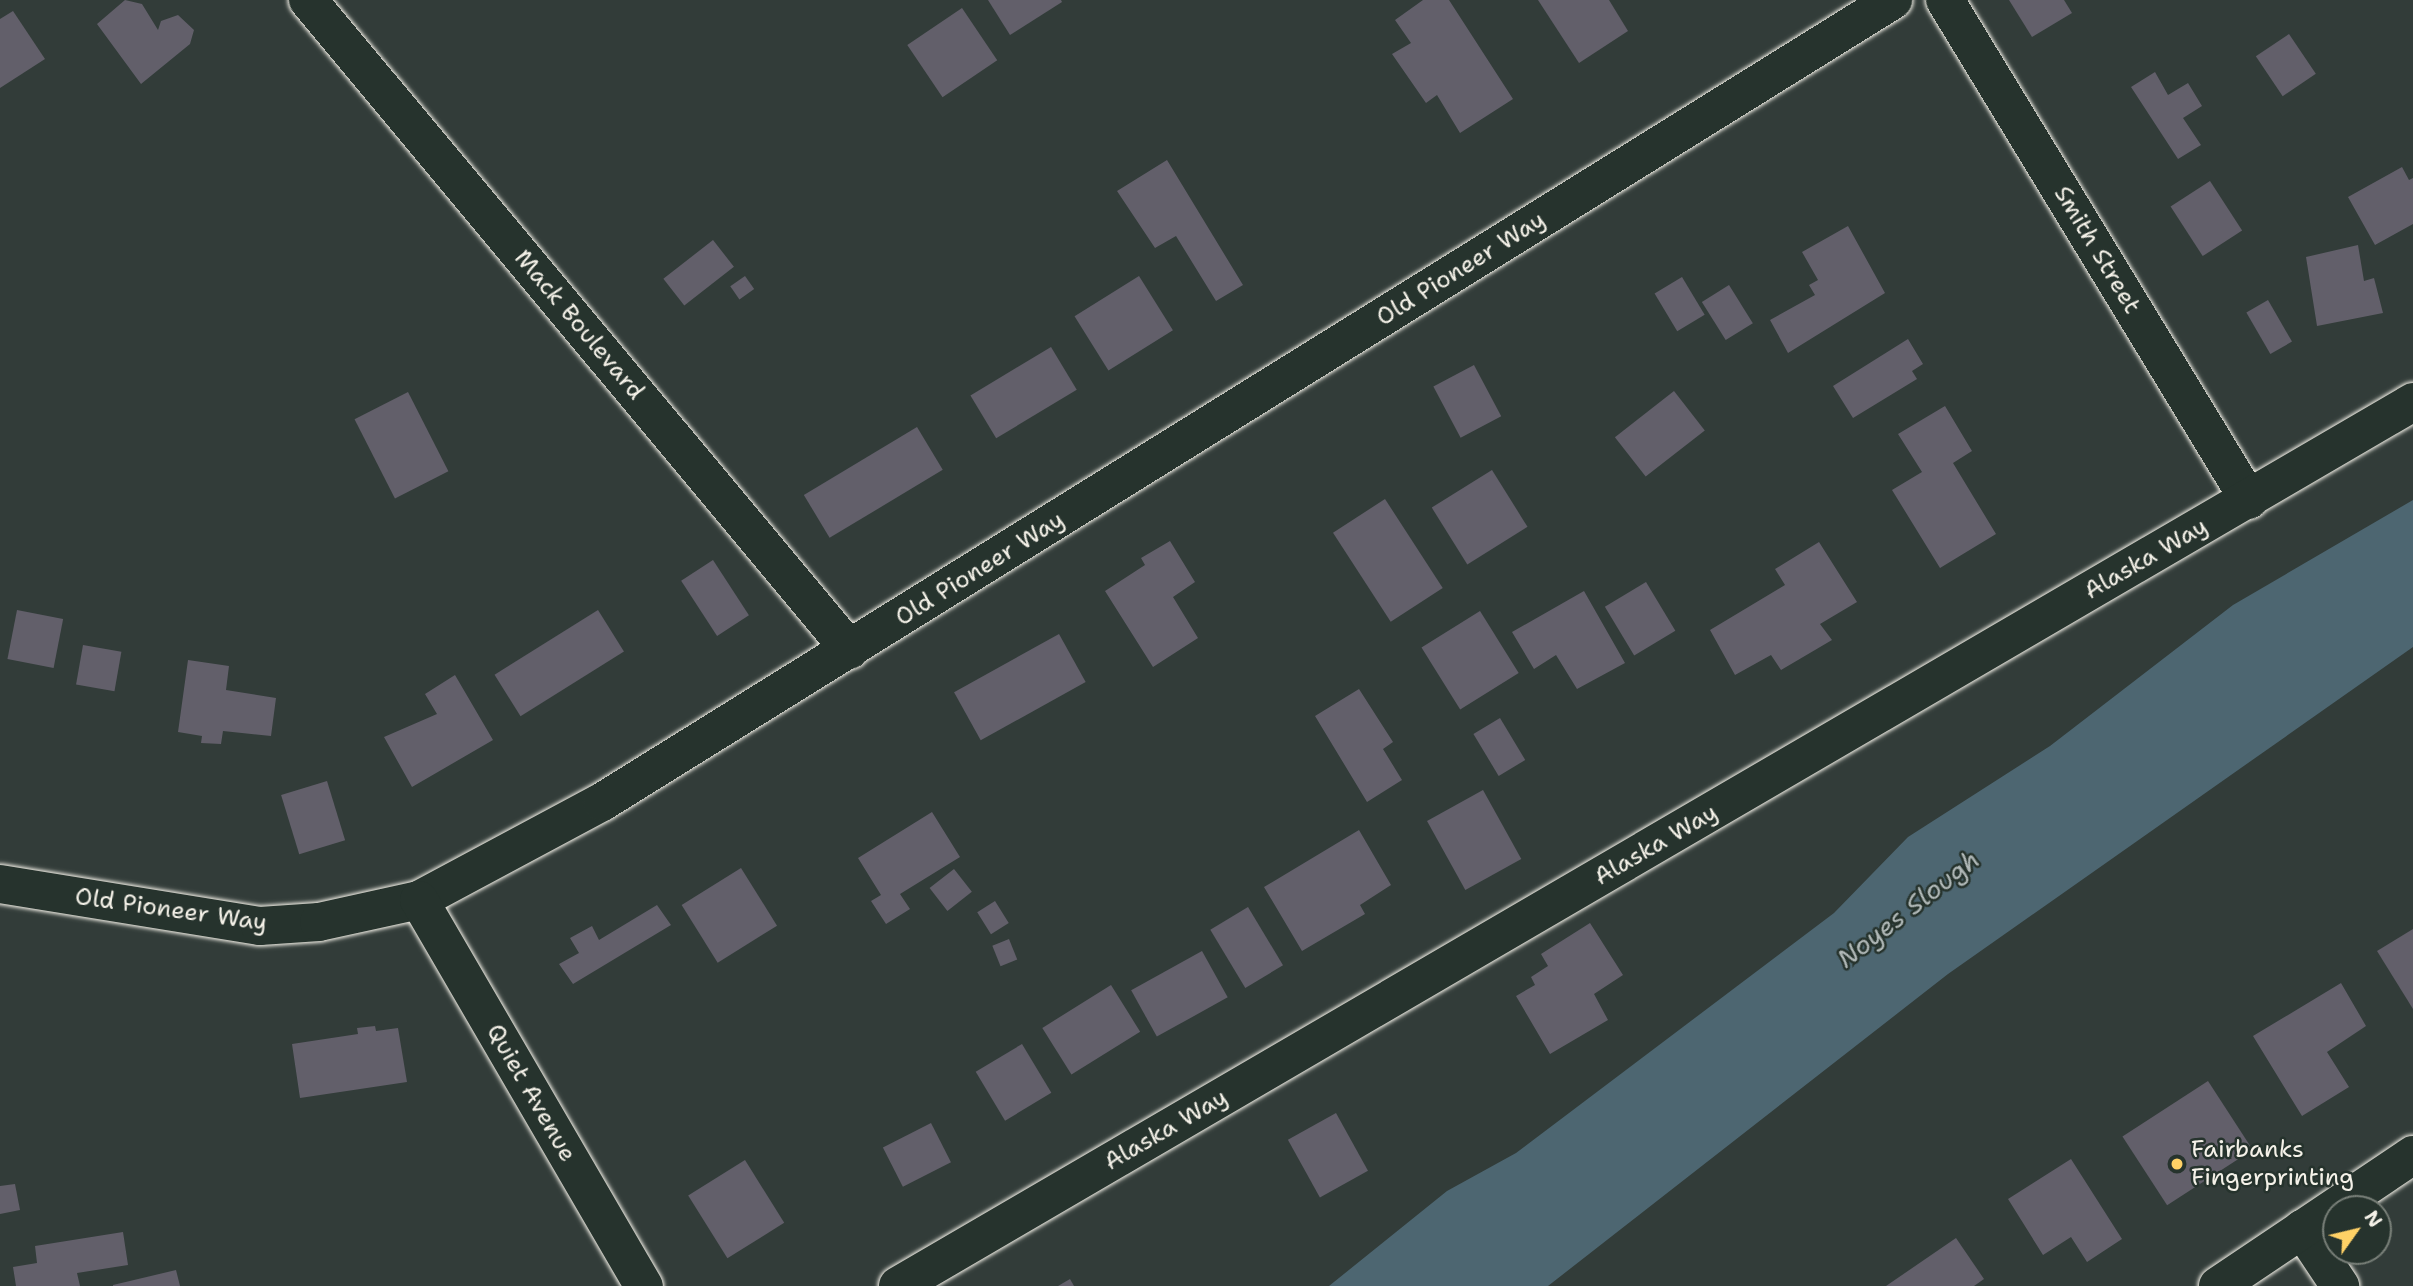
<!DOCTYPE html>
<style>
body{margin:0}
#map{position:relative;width:2413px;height:1286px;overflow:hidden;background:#323c39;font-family:"Shantell Sans",sans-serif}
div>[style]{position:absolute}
.water>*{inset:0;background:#4d6671}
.building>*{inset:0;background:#625f6a;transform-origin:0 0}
.roads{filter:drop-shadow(0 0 2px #f4f1e8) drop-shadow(0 0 2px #f4f1e8)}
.street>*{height:38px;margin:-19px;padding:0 19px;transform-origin:19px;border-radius:19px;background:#26332d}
.dots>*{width:19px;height:19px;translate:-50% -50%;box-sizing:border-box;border:4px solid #26332d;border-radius:50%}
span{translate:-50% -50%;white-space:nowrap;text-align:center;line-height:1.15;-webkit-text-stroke:5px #26332d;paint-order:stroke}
.street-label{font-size:24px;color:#f4f1e8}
.poi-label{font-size:24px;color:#f4f1e8}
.left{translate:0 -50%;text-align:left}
.water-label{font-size:26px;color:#b1b9b8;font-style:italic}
.north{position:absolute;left:2322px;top:1195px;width:70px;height:70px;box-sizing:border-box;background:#26332d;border:2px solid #787f78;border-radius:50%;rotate:56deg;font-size:19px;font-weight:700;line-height:28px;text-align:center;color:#f4f1e8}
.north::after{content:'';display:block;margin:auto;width:24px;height:32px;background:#ffd166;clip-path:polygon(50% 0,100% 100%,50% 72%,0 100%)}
</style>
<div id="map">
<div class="water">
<div style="clip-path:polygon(2413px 500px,2413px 647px,1948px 974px,1548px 1286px,1329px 1286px,1447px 1191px,1516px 1153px,1834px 913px,1908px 837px,2050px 746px,2233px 605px)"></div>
</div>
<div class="building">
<div style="clip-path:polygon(125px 0,142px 4px,158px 30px,161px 21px,178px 15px,194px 30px,190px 44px,141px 84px,97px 24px)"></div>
<div style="clip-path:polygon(988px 0,1061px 0,1062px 2px,1010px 35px)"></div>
<div style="clip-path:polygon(1423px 0,1449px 0,1513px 99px,1460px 133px,1437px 95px,1426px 103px,1392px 54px,1411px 43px,1395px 20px)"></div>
<div style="clip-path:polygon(1538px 0,1609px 0,1628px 31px,1579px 63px)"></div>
<div style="clip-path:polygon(2009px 0,2064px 0,2072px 13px,2032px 37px)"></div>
<div style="left:962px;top:8px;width:63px;height:66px;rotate:56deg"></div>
<div style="clip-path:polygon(13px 11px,45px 59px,0 88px,0 19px)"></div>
<div style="left:2289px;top:34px;width:48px;height:40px;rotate:56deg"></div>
<div style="clip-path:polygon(2155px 72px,2168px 95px,2188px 83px,2202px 106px,2183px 118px,2201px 145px,2178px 159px,2131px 87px)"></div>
<div style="clip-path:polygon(1167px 160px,1243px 285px,1216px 301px,1176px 236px,1155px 248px,1117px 191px)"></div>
<div style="clip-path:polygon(2402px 167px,2409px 180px,2413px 178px,2413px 224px,2375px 245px,2348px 197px)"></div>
<div style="left:2210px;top:181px;width:59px;height:47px;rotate:57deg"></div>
<div style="clip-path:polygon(1848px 226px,1885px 293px,1788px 353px,1770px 320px,1815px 295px,1809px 285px,1818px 280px,1802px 252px)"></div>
<div style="left:713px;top:240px;width:34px;height:63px;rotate:52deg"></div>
<div style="clip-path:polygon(2358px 245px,2364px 281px,2374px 278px,2383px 313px,2317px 326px,2306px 257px)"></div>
<div style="left:745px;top:276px;width:16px;height:18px;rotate:55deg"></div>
<div style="left:1139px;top:276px;width:64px;height:76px;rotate:58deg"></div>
<div style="left:1682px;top:277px;width:44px;height:32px;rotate:59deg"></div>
<div style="left:1729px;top:285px;width:45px;height:32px;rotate:58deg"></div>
<div style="left:2268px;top:300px;width:48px;height:25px;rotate:60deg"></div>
<div style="clip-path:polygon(1908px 339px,1923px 364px,1912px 371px,1917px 379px,1853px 418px,1833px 386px)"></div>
<div style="left:1051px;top:347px;width:50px;height:94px;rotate:59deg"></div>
<div style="left:1474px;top:365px;width:58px;height:46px;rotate:62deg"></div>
<div style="left:1674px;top:391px;width:50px;height:75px;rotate:52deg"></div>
<div style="left:408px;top:392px;width:89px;height:60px;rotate:63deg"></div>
<div style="clip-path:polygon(1945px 406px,1972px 451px,1953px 463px,1996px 534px,1940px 568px,1892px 490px,1922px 472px,1898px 434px)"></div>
<div style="left:917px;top:427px;width:50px;height:132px;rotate:59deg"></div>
<div style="left:1492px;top:470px;width:67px;height:71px;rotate:58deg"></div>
<div style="left:1385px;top:499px;width:106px;height:62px;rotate:57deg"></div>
<div style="clip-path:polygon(1170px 541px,1195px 582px,1173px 597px,1198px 638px,1153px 667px,1105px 591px,1145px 565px,1141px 558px)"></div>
<div style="clip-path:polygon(1819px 542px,1857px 602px,1820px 624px,1832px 640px,1781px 670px,1771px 655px,1735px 675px,1710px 630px,1785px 585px,1775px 569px)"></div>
<div style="left:713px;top:560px;width:66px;height:38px;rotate:57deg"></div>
<div style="left:1646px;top:582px;width:57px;height:48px;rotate:59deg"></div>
<div style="clip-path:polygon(1584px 591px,1625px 663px,1577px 689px,1556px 655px,1534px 669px,1512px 632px)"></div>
<div style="left:17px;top:610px;width:47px;height:50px;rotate:11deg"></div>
<div style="left:598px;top:610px;width:49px;height:122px;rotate:58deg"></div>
<div style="left:1480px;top:611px;width:73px;height:69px;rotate:58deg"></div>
<div style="left:1059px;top:634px;width:55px;height:120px;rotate:61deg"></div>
<div style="left:83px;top:645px;width:39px;height:40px;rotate:10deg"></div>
<div style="clip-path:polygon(188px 660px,229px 666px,226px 690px,276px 698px,271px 736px,223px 731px,221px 744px,201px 743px,202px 736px,178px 732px)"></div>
<div style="clip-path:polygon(455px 675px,493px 740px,412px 787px,384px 737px,437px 714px,425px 694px)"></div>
<div style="clip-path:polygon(1359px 689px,1393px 742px,1383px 749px,1402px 780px,1367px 802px,1315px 716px)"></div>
<div style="left:1500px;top:718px;width:49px;height:31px;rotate:59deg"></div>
<div style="left:327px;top:781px;width:62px;height:48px;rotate:73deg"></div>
<div style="left:1483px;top:790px;width:79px;height:64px;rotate:61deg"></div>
<div style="clip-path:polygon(932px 812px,960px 857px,900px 894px,910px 909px,886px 924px,871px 901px,881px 895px,858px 858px)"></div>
<div style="clip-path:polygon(1359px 830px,1391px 885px,1360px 905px,1365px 914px,1302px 951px,1264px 887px)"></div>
<div style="left:741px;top:868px;width:68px;height:70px;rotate:58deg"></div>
<div style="left:954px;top:869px;width:29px;height:31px;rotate:52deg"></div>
<div style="left:995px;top:901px;width:26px;height:21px;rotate:58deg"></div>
<div style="clip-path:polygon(657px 905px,671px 925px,573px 984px,559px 964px,579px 953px,570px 938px,592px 926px,599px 940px)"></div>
<div style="left:1248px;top:907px;width:68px;height:44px;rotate:59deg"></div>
<div style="clip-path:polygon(1590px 923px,1623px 975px,1594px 994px,1608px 1020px,1550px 1054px,1516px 996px,1535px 985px,1531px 977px,1548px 966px,1541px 954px)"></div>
<div style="clip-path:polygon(2413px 929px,2413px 1009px,2377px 951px)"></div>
<div style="left:1009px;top:939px;width:22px;height:18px;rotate:68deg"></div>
<div style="left:1202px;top:951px;width:53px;height:81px;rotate:61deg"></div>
<div style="clip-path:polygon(2341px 983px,2366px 1026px,2327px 1052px,2349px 1087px,2302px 1116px,2253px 1036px)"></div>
<div style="left:1111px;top:985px;width:55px;height:81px;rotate:58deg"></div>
<div style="clip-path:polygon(375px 1026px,376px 1031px,398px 1028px,407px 1082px,300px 1098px,292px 1044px,358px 1034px,357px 1028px)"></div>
<div style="left:1022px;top:1044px;width:57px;height:54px;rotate:59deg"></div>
<div style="left:2208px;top:1081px;width:82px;height:102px;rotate:57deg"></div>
<div style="left:1336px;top:1113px;width:66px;height:55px;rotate:61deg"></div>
<div style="left:931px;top:1123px;width:44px;height:54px;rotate:63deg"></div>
<div style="clip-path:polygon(2071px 1159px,2122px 1239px,2087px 1262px,2071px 1237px,2043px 1255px,2008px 1199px)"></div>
<div style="left:745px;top:1160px;width:74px;height:67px;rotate:58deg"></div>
<div style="clip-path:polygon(15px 1184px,20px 1210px,0 1214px,0 1186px)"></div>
<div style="clip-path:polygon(123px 1232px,128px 1265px,77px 1273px,80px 1286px,16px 1286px,13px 1267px,37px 1263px,35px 1246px)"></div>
<div style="clip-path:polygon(1956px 1238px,1984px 1279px,1974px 1286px,1886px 1286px)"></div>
<div style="clip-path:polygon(176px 1270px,180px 1286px,113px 1286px,113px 1285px)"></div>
<div style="clip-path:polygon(1070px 1279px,1074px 1286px,1058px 1286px)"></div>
</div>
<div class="roads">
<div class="street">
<div style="left:308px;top:0;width:846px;rotate:50.18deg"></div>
<div style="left:1945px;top:0;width:585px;rotate:58.7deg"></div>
<div style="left:0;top:884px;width:263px;rotate:9.2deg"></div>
<div style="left:260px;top:926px;width:59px;rotate:-3.9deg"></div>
<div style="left:319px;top:922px;width:102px;rotate:-12.4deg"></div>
<div style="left:419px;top:900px;width:208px;rotate:-28.2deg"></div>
<div style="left:602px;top:802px;width:1520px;rotate:-31.85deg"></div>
<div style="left:419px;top:900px;width:447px;rotate:59.8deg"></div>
<div style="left:2302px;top:1229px;width:69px;rotate:56.3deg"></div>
<div style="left:898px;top:1286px;width:1754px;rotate:-30.26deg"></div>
<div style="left:2218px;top:1286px;width:235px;rotate:-33.9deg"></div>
</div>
</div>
<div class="dots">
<div style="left:2177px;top:1164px;background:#ffd166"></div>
</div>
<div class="street-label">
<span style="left:2097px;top:250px;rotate:59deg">Smith Street</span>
<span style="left:1461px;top:269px;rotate:-32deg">Old Pioneer Way</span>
<span style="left:579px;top:325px;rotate:50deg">Mack Boulevard</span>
<span style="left:2146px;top:559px;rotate:-30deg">Alaska Way</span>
<span style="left:980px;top:569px;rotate:-32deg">Old Pioneer Way</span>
<span style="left:1656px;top:845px;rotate:-30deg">Alaska Way</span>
<span style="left:171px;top:910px;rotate:8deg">Old Pioneer Way</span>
<span style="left:531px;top:1093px;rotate:60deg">Quiet Avenue</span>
<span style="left:1166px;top:1130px;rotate:-30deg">Alaska Way</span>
</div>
<div class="poi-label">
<span class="left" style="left:2191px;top:1164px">Fairbanks<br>Fingerprinting</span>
</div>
<div class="water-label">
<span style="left:1908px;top:909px;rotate:-38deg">Noyes Slough</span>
</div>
<div class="north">N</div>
</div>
